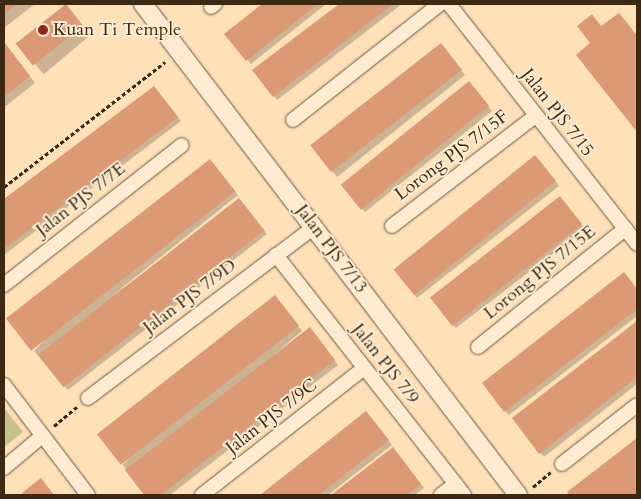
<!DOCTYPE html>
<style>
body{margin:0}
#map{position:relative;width:641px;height:499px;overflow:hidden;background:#fee0b9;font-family:Cardo,serif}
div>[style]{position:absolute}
.green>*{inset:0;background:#c8c08a}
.shadow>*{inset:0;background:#0003;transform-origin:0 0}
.building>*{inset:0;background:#db9a75;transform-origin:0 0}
.path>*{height:3px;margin-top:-1.5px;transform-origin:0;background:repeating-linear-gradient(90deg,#3c2914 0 4px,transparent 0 6.5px)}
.roads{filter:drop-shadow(0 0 1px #6c573d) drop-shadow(0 0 1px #6c573d)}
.minor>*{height:14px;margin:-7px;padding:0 7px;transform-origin:7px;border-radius:7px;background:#feebd2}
.tertiary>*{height:18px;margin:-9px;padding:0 9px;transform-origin:9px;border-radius:9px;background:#feebd2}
.dots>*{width:14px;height:14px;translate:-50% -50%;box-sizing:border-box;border:2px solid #feebd2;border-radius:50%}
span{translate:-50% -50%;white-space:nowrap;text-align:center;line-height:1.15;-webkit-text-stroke:4px #feebd2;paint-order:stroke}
.poi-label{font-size:18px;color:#3c2914}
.left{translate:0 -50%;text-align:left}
.street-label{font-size:18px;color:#3c2914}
.frame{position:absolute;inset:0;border:5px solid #3c2914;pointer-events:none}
</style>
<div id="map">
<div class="green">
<div style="clip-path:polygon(4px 408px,23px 432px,4px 447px)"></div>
</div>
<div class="shadow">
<div style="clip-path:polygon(4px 4px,35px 4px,4px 28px)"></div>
<div style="clip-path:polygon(264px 4px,326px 4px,251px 64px,226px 34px)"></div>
<div style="clip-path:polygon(341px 4px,402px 4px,277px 100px,254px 70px)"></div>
<div style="left:66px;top:6px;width:38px;height:61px;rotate:50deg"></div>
<div style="clip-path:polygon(625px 20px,637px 36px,637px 130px,577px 55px)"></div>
<div style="clip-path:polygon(4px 42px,35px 83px,6px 106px,4px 104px)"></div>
<div style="clip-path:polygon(445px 49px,465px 75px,337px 177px,312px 146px)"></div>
<div style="clip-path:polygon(154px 87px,181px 121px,4px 255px,4px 201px)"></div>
<div style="clip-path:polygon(473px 87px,492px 111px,365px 212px,342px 184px)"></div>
<div style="clip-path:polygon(539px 160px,559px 186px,417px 298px,414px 294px)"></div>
<div style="clip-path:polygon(214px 165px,238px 195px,112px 296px,243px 204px,267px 234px,68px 390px,34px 351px)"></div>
<div style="clip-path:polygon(564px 202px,585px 229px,456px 328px,452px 324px)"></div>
<div style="clip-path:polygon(628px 278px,637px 290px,637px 316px,509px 415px,505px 411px)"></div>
<div style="clip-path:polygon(278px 300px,302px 331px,242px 382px,314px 333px,338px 365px,170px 495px,146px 495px,123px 465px)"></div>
<div style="clip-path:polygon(637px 322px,637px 384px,544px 457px,513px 419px)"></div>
<div style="clip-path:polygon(366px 413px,392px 445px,328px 495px,262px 495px)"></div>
<div style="clip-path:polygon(637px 440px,637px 495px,571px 495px,568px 492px)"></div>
<div style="clip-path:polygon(393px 449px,424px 488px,415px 495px,333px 495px)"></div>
</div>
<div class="building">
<div style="clip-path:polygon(4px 4px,17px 4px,4px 14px)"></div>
<div style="left:66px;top:4px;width:28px;height:64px;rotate:52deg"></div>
<div style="clip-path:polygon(262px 4px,318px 4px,246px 61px,224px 34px)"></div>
<div style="clip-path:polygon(339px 4px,393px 4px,273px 97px,252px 70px)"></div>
<div style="clip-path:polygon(619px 13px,637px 36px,637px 132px,576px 55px,590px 43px,577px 26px,592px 14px,601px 26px)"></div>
<div style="clip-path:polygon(4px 42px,30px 76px,4px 97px)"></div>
<div style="left:441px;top:43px;width:34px;height:166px;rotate:52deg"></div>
<div style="left:469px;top:81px;width:32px;height:165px;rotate:51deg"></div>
<div style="clip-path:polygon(154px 86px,178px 117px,4px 249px,4px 199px)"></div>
<div style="left:535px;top:155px;width:33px;height:182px;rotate:51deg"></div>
<div style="left:210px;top:159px;width:41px;height:259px;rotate:52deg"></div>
<div style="left:560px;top:196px;width:36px;height:165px;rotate:52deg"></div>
<div style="left:239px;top:198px;width:41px;height:255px;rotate:52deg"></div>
<div style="clip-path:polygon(624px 272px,637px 289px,637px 309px,504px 412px,482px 383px)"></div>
<div style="left:275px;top:295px;width:39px;height:226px;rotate:52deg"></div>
<div style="clip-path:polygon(637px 321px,637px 377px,539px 454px,512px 418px)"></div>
<div style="clip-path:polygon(310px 327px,335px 360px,161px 495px,144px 495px,125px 470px)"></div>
<div style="clip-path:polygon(366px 411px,389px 440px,363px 460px,319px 495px,260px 495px)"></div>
<div style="clip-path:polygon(637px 438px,637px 495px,569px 495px,567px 492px)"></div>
<div style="clip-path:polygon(393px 447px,421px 484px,406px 495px,331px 495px)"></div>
<div style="clip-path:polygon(41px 478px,54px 495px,20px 495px,28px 488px)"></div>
</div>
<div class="path">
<div style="left:4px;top:187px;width:204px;rotate:-37.8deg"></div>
<div style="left:54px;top:426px;width:31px;rotate:-40deg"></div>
<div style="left:533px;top:487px;width:23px;rotate:-40deg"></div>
</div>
<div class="roads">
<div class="minor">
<div style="left:449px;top:4px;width:305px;rotate:51.9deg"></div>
<div style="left:211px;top:7px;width:5px;rotate:-37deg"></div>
<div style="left:293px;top:120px;width:187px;rotate:-38.3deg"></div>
<div style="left:392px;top:226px;width:179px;rotate:-37.5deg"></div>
<div style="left:276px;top:255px;width:305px;rotate:51.9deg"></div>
<div style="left:4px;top:285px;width:226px;rotate:-38.2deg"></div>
<div style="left:478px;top:347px;width:189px;rotate:-38.8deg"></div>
<div style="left:4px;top:385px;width:138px;rotate:52.6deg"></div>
<div style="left:88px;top:398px;width:283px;rotate:-37.1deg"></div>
<div style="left:562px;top:464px;width:95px;rotate:-38.2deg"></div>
<div style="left:4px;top:468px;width:50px;rotate:-40.1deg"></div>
<div style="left:202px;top:495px;width:206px;rotate:-38.1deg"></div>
<div style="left:441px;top:495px;width:18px;rotate:-38deg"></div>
</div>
<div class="tertiary">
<div style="left:143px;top:4px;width:618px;rotate:52.63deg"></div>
</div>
</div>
<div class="dots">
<div style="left:43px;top:30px;background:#8f2418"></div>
</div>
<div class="poi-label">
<span class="left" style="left:53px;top:30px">Kuan Ti Temple</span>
</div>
<div class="street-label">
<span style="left:557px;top:113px;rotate:52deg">Jalan PJS 7/15</span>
<span style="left:452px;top:156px;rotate:-37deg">Lorong PJS 7/15F</span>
<span style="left:81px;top:200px;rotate:-38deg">Jalan PJS 7/7E</span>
<span style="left:331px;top:249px;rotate:53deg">Jalan PJS 7/13</span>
<span style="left:540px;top:273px;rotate:-39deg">Lorong PJS 7/15E</span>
<span style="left:190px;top:297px;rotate:-37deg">Jalan PJS 7/9D</span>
<span style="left:385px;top:364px;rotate:52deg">Jalan PJS 7/9</span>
<span style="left:272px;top:417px;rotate:-38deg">Jalan PJS 7/9C</span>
</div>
<div class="frame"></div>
</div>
